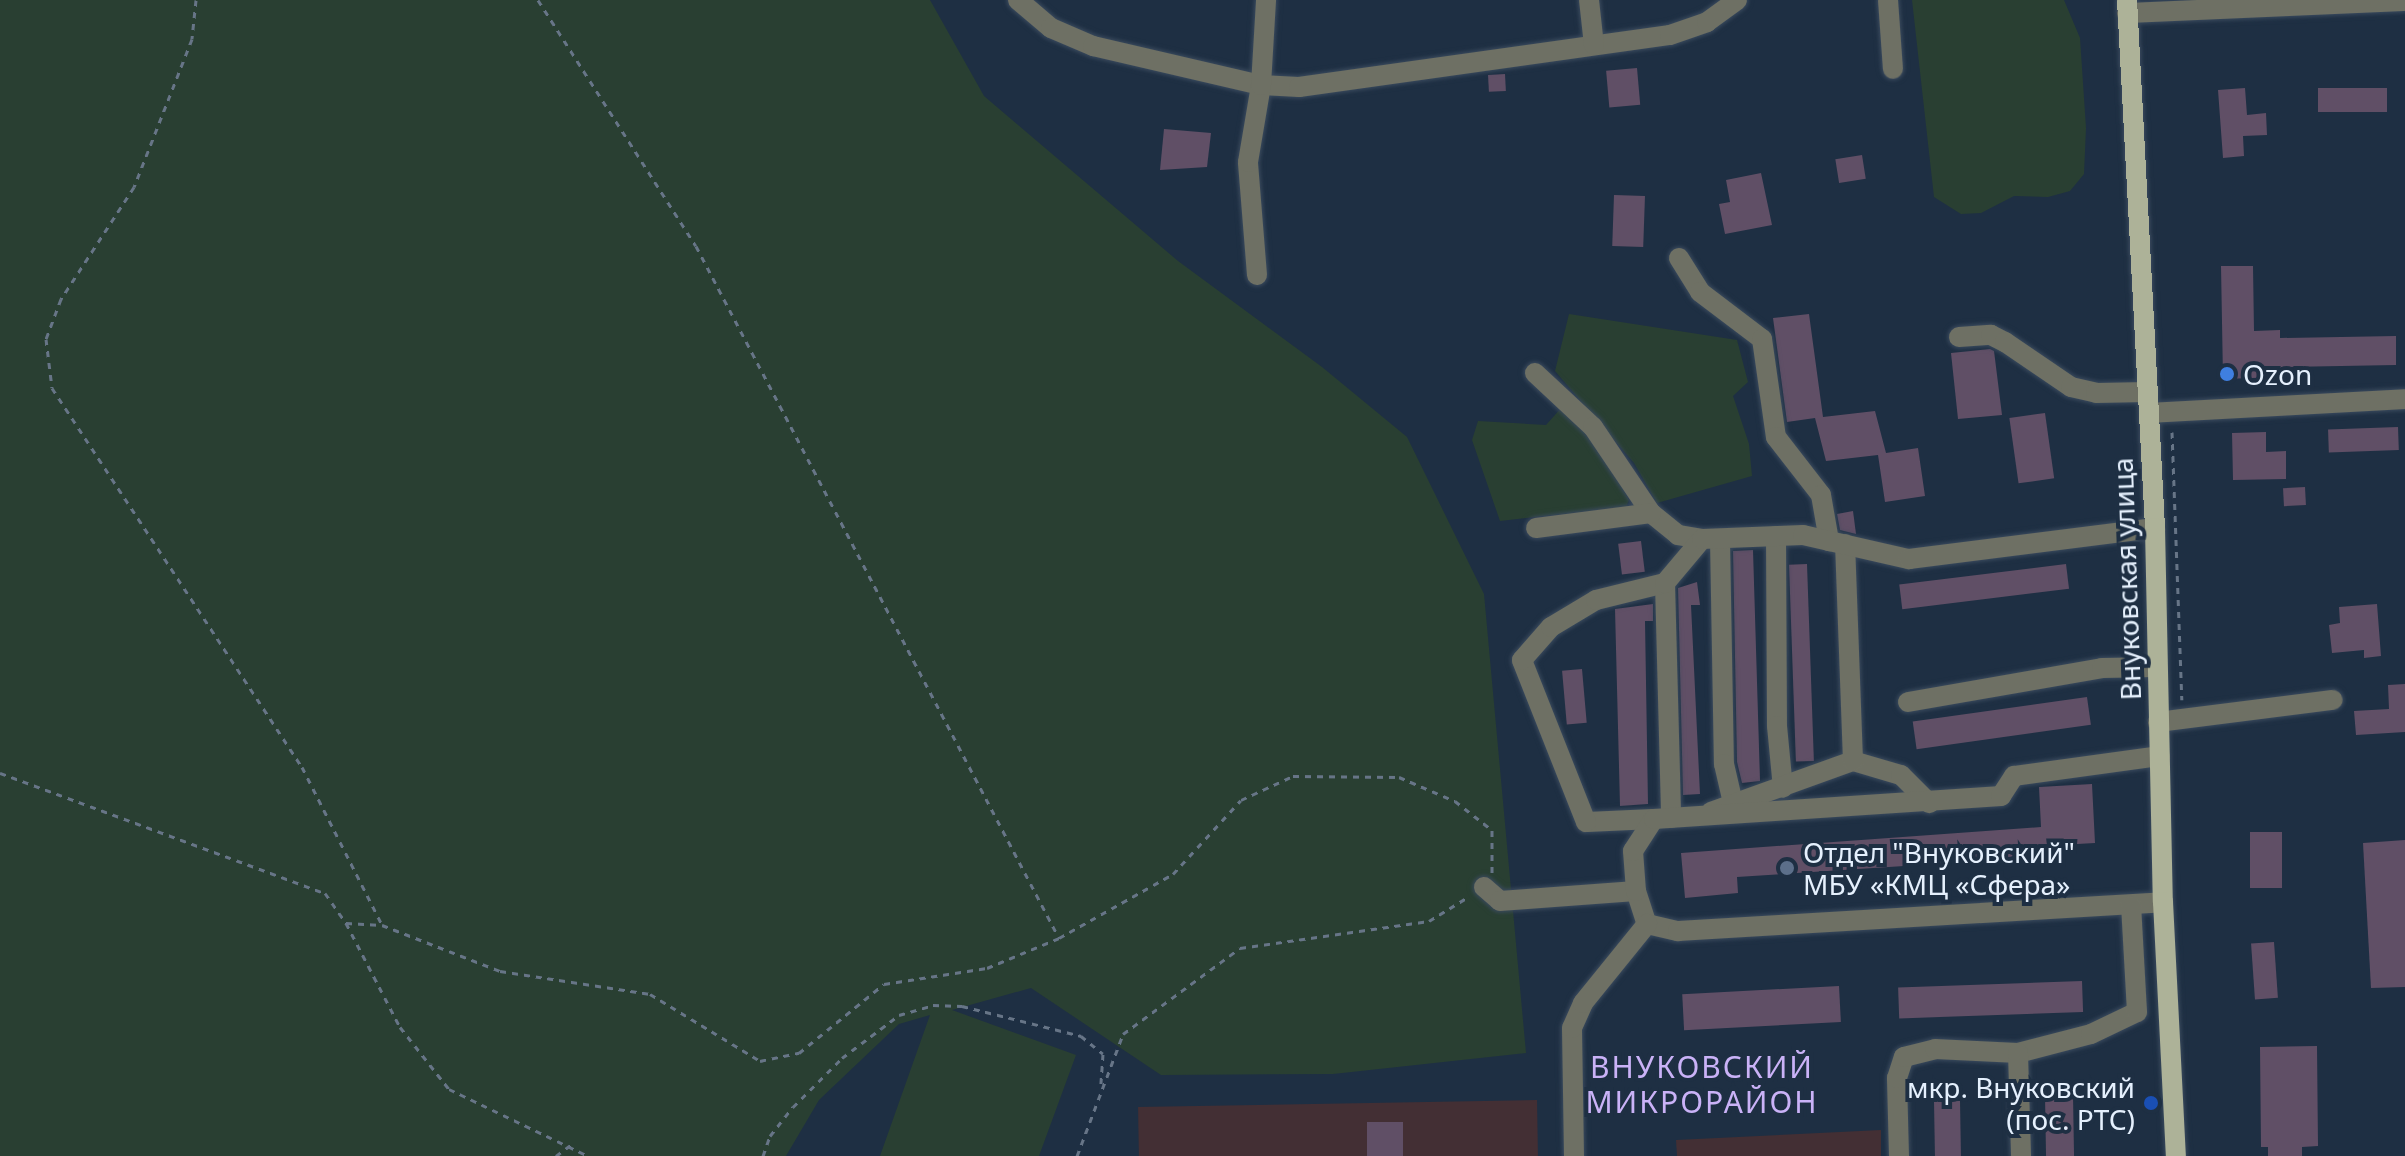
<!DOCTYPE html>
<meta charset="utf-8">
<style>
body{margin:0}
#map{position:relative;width:2405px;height:1156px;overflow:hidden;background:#1e2f43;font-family:"Noto Sans",sans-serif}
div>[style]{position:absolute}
.education>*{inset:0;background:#432f34;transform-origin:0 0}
.green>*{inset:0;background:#293f32}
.building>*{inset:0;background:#604f66;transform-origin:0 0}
.path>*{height:3px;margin-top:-1.5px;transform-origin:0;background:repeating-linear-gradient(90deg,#677587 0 6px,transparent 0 12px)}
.roads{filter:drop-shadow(0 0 2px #3a4a5d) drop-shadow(0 0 2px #3a4a5d)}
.minor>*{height:20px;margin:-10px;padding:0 10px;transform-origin:10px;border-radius:10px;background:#6e7064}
.major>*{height:20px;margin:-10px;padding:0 10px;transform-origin:10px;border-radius:10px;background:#adb298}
.dots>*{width:22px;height:22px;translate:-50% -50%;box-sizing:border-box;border:4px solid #1e2f43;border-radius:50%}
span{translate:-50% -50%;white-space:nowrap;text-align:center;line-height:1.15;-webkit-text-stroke:8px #1e2f43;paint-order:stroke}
.poi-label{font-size:28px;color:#e5f0fd}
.left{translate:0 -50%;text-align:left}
.right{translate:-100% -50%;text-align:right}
.street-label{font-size:28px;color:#e5f0fd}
.neighbourhood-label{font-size:30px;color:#cab2f7;letter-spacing:2px}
</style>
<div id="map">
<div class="education">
<div style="left:1537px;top:1100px;width:56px;height:399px;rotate:89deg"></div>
<div style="clip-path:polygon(1881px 1130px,1881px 1156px,1677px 1156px,1676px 1140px)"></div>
</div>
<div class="green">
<div style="clip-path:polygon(0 0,930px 0,984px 96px,1178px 261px,1322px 367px,1407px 437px,1484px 594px,1526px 1053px,1333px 1074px,1161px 1075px,1031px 988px,952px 1010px,1076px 1055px,1039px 1156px,880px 1156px,930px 1015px,899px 1024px,819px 1100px,786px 1156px,0 1156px)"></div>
<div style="clip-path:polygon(1912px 0,2064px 0,2080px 38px,2086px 128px,2084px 174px,2070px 191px,2048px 197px,2014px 196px,1981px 213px,1961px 214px,1934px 197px)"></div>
<div style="clip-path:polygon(1569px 314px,1737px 340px,1748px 382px,1733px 396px,1749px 444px,1752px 476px,1657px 503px,1634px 463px,1555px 371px)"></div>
<div style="clip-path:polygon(1563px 406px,1597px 444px,1629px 500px,1626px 507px,1500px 521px,1472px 440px,1478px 421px,1546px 425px)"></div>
</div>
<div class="building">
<div style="left:1637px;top:68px;width:37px;height:31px;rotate:85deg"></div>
<div style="left:1505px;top:74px;width:17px;height:17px;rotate:87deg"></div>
<div style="clip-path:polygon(2245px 88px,2247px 115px,2266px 113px,2267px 135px,2243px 136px,2244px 156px,2223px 158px,2218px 90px)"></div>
<div style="left:2387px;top:88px;width:24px;height:69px;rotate:90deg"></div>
<div style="clip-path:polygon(1164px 129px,1211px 133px,1207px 167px,1160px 170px)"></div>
<div style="left:1862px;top:155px;width:24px;height:27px;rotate:81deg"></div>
<div style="clip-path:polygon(1761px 173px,1772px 225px,1725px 234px,1719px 204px,1730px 202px,1726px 180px)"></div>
<div style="left:1614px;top:195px;width:31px;height:51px;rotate:2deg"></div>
<div style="clip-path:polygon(2221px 266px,2253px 266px,2254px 331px,2280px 330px,2280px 338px,2396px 336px,2396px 365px,2281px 367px,2281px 377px,2223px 379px)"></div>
<div style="clip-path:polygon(1809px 314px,1823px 417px,1875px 411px,1886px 453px,1918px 448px,1925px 496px,1885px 502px,1878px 455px,1826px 461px,1815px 418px,1787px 422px,1773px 318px)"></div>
<div style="clip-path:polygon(1990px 349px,1994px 351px,2002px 415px,1958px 419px,1951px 353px)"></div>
<div style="left:2045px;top:413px;width:66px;height:36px;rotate:82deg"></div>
<div style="left:2398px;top:427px;width:23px;height:70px;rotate:88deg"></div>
<div style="clip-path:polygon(2266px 432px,2266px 452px,2286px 451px,2286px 479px,2233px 480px,2232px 433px)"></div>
<div style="left:2305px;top:487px;width:18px;height:22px;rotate:87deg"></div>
<div style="clip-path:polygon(1853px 511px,1856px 534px,1840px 530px,1837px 514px)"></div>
<div style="left:1641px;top:541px;width:31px;height:23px;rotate:83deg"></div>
<div style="clip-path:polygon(1753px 550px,1760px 781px,1742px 783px,1737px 762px,1733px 551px)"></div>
<div style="left:1807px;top:564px;width:197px;height:18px;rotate:88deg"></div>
<div style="left:2066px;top:564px;width:25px;height:168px;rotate:83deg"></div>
<div style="clip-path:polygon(1697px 582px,1700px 605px,1691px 605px,1700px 794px,1683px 795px,1678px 588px)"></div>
<div style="clip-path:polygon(1653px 604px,1653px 621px,1645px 621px,1648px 804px,1620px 806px,1615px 609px)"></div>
<div style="clip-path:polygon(2377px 604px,2381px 656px,2364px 658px,2364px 650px,2332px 653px,2329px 625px,2340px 623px,2339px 607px)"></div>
<div style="left:1582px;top:669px;width:54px;height:20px;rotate:85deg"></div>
<div style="clip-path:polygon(2405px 684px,2405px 732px,2356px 735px,2354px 711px,2389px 709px,2388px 685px)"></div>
<div style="left:2087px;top:697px;width:28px;height:176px;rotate:82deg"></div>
<div style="clip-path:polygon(2092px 784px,2095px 843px,2042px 846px,2043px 857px,1737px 877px,1738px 893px,1685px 898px,1681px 853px,2041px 827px,2039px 787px)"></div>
<div style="left:2250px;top:832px;width:32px;height:56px"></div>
<div style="clip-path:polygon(2405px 840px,2405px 987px,2371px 988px,2363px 843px)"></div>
<div style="left:2274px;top:942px;width:56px;height:23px;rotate:86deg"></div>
<div style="left:2082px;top:981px;width:31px;height:184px;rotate:88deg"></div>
<div style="left:1839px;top:986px;width:36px;height:157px;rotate:87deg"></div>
<div style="clip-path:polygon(2317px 1046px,2318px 1146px,2302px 1147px,2302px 1156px,2268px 1156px,2268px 1147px,2261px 1147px,2260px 1047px)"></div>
<div style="left:2073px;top:1096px;width:60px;height:28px;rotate:89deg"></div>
<div style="left:1960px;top:1101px;width:55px;height:26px;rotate:89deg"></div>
<div style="left:1367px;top:1122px;width:36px;height:34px"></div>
</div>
<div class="path">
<div style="left:196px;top:0;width:39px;rotate:96deg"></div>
<div style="left:192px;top:39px;width:159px;rotate:111.4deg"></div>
<div style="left:134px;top:187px;width:134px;rotate:123.1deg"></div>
<div style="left:61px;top:299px;width:43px;rotate:110.6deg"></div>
<div style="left:46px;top:339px;width:49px;rotate:83deg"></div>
<div style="left:52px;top:388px;width:454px;rotate:56.6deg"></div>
<div style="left:302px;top:767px;width:177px;rotate:63.1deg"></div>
<div style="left:382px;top:925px;width:127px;rotate:21.3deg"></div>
<div style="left:500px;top:971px;width:152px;rotate:8.7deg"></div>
<div style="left:650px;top:994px;width:129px;rotate:31.3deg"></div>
<div style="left:760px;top:1061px;width:40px;rotate:-12deg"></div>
<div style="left:799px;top:1053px;width:109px;rotate:-39.1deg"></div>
<div style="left:884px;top:984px;width:104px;rotate:-8.8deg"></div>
<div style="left:987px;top:968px;width:78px;rotate:-22.6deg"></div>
<div style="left:1059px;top:938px;width:131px;rotate:-29.3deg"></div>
<div style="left:1173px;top:874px;width:100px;rotate:-47.4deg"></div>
<div style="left:1241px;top:800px;width:57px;rotate:-24.8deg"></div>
<div style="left:1293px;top:776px;width:106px;rotate:0.5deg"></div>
<div style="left:1399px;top:777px;width:61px;rotate:23.2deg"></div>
<div style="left:1455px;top:801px;width:47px;rotate:38.1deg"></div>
<div style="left:1492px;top:830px;width:43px;rotate:90deg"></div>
<div style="left:538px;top:0;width:292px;rotate:57.3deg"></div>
<div style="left:696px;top:246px;width:781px;rotate:62.32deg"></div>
<div style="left:2172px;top:432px;width:268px;rotate:87.9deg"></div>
<div style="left:0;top:773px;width:346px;rotate:20.3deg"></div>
<div style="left:325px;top:893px;width:37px;rotate:55deg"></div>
<div style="left:346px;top:923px;width:117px;rotate:62.6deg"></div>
<div style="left:400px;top:1027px;width:79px;rotate:51.7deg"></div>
<div style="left:449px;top:1089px;width:154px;rotate:25.7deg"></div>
<div style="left:346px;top:923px;width:36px;rotate:3deg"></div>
<div style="left:556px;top:1156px;width:20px;rotate:-37deg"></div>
<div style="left:763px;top:1156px;width:21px;rotate:-71deg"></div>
<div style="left:770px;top:1136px;width:37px;rotate:-52deg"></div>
<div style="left:793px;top:1107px;width:69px;rotate:-45deg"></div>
<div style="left:842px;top:1058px;width:71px;rotate:-37deg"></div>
<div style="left:899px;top:1015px;width:35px;rotate:-16deg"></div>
<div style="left:933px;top:1005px;width:29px;rotate:2deg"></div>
<div style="left:962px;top:1006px;width:123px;rotate:14.1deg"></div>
<div style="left:1081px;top:1036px;width:28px;rotate:39deg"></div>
<div style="left:1103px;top:1054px;width:32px;rotate:94deg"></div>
<div style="left:1077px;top:1156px;width:130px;rotate:-69.3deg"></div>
<div style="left:1123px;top:1034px;width:145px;rotate:-36.3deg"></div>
<div style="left:1240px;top:948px;width:191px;rotate:-8.1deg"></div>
<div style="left:1429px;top:921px;width:46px;rotate:-31.6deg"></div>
</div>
<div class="roads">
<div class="minor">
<div style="left:1018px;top:0;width:43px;rotate:40.3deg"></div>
<div style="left:1051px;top:28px;width:46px;rotate:23.2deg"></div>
<div style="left:1093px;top:46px;width:172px;rotate:13.1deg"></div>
<div style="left:1261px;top:85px;width:38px;rotate:3deg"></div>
<div style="left:1299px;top:87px;width:375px;rotate:-8deg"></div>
<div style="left:1670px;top:35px;width:39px;rotate:-19deg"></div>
<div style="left:1707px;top:22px;width:37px;rotate:-36deg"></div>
<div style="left:1589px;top:0;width:45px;rotate:83.7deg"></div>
<div style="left:1888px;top:0;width:69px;rotate:85.9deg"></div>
<div style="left:2127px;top:13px;width:278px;rotate:-2.5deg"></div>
<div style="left:1679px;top:258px;width:40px;rotate:58deg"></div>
<div style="left:1700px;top:292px;width:78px;rotate:37.2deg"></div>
<div style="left:1762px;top:339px;width:99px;rotate:81.9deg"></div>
<div style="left:1776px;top:437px;width:73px;rotate:52.2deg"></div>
<div style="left:1821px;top:495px;width:47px;rotate:80.1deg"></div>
<div style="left:1257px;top:275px;width:113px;rotate:-94.6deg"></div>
<div style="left:1248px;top:162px;width:78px;rotate:-80.4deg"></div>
<div style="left:1261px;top:85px;width:85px;rotate:-86.6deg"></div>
<div style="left:1959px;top:337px;width:32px;rotate:-4deg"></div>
<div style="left:1991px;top:335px;width:16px;rotate:27deg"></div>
<div style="left:2005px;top:342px;width:80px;rotate:34.3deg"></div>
<div style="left:2071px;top:387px;width:26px;rotate:13deg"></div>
<div style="left:2096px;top:393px;width:52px;rotate:-1.1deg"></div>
<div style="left:1535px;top:373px;width:79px;rotate:43deg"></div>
<div style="left:1593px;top:427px;width:104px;rotate:56deg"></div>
<div style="left:1651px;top:513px;width:35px;rotate:39deg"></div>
<div style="left:1678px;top:535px;width:24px;rotate:9deg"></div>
<div style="left:2149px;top:413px;width:256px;rotate:-3.1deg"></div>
<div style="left:1536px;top:528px;width:116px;rotate:-7.4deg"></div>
<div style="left:1776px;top:536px;width:190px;rotate:89.7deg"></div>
<div style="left:1777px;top:726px;width:62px;rotate:84.5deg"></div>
<div style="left:1720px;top:539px;width:225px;rotate:89deg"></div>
<div style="left:1724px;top:764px;width:39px;rotate:77deg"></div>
<div style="left:1665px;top:583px;width:235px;rotate:88.5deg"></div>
<div style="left:1908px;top:702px;width:197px;rotate:-9.9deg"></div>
<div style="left:2102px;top:668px;width:55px;rotate:-1deg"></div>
<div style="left:2158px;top:722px;width:176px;rotate:-7.2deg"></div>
<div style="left:1853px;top:761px;width:50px;rotate:16.3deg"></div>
<div style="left:1901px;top:775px;width:40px;rotate:45deg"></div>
<div style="left:1711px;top:812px;width:151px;rotate:-19.8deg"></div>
<div style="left:1853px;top:761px;width:217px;rotate:-92.1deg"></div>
<div style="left:1654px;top:819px;width:68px;rotate:177.5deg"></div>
<div style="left:1586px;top:822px;width:174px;rotate:-111.6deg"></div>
<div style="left:1522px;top:660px;width:44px;rotate:-48.7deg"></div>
<div style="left:1551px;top:627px;width:52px;rotate:-31deg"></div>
<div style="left:1596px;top:600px;width:71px;rotate:-13.8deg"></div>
<div style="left:1665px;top:583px;width:57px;rotate:-49.9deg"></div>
<div style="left:1702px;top:539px;width:101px;rotate:-2.3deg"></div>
<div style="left:1803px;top:535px;width:109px;rotate:12.8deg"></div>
<div style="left:1909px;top:559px;width:248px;rotate:-7.2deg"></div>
<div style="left:1484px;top:887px;width:21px;rotate:41deg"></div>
<div style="left:1500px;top:901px;width:136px;rotate:-4.2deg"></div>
<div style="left:1636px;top:891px;width:35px;rotate:72deg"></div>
<div style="left:1647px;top:924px;width:32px;rotate:13deg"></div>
<div style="left:1678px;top:931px;width:486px;rotate:-3.4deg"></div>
<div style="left:1636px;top:891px;width:40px;rotate:-94.3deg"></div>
<div style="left:1633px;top:851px;width:38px;rotate:-57deg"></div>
<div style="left:1654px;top:819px;width:348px;rotate:-3.8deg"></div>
<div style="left:2001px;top:796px;width:24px;rotate:-57deg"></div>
<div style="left:2014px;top:776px;width:147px;rotate:-7.8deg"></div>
<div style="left:2018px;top:1053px;width:75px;rotate:-14.6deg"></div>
<div style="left:2091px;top:1034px;width:51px;rotate:-25.6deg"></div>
<div style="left:2137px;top:1012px;width:106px;rotate:-93.2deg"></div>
<div style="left:1574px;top:1156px;width:128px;rotate:-90.9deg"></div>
<div style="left:1572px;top:1028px;width:27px;rotate:-66deg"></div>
<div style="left:1583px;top:1003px;width:102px;rotate:-51deg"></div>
<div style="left:1899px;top:1156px;width:78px;rotate:-91.5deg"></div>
<div style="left:1897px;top:1078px;width:22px;rotate:-72deg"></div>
<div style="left:1904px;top:1057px;width:32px;rotate:-14deg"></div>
<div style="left:1935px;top:1049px;width:83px;rotate:2.8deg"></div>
<div style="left:2018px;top:1053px;width:103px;rotate:88.3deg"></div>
</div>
<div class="major">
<div style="left:2127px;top:0;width:529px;rotate:86.96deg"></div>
<div style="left:2155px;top:528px;width:374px;rotate:88.8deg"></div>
<div style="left:2163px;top:902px;width:254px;rotate:87.1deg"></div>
</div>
</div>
<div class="dots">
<div style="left:2227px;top:374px;background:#3f7fe0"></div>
<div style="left:1787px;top:868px;background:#5c6f8a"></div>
<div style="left:2151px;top:1103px;background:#1a4fb4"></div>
</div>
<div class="poi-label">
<span class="left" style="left:2243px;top:374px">Ozon</span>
<span class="left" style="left:1803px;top:868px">Отдел "Внуковский"<br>МБУ «КМЦ «Сфера»</span>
<span class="right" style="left:2135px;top:1103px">мкр. Внуковский<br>(пос. РТС)</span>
</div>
<div class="street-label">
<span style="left:2126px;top:579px;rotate:-92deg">Внуковская улица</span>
</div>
<div class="neighbourhood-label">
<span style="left:1702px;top:1084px">ВНУКОВСКИЙ<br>МИКРОРАЙОН</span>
</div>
</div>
